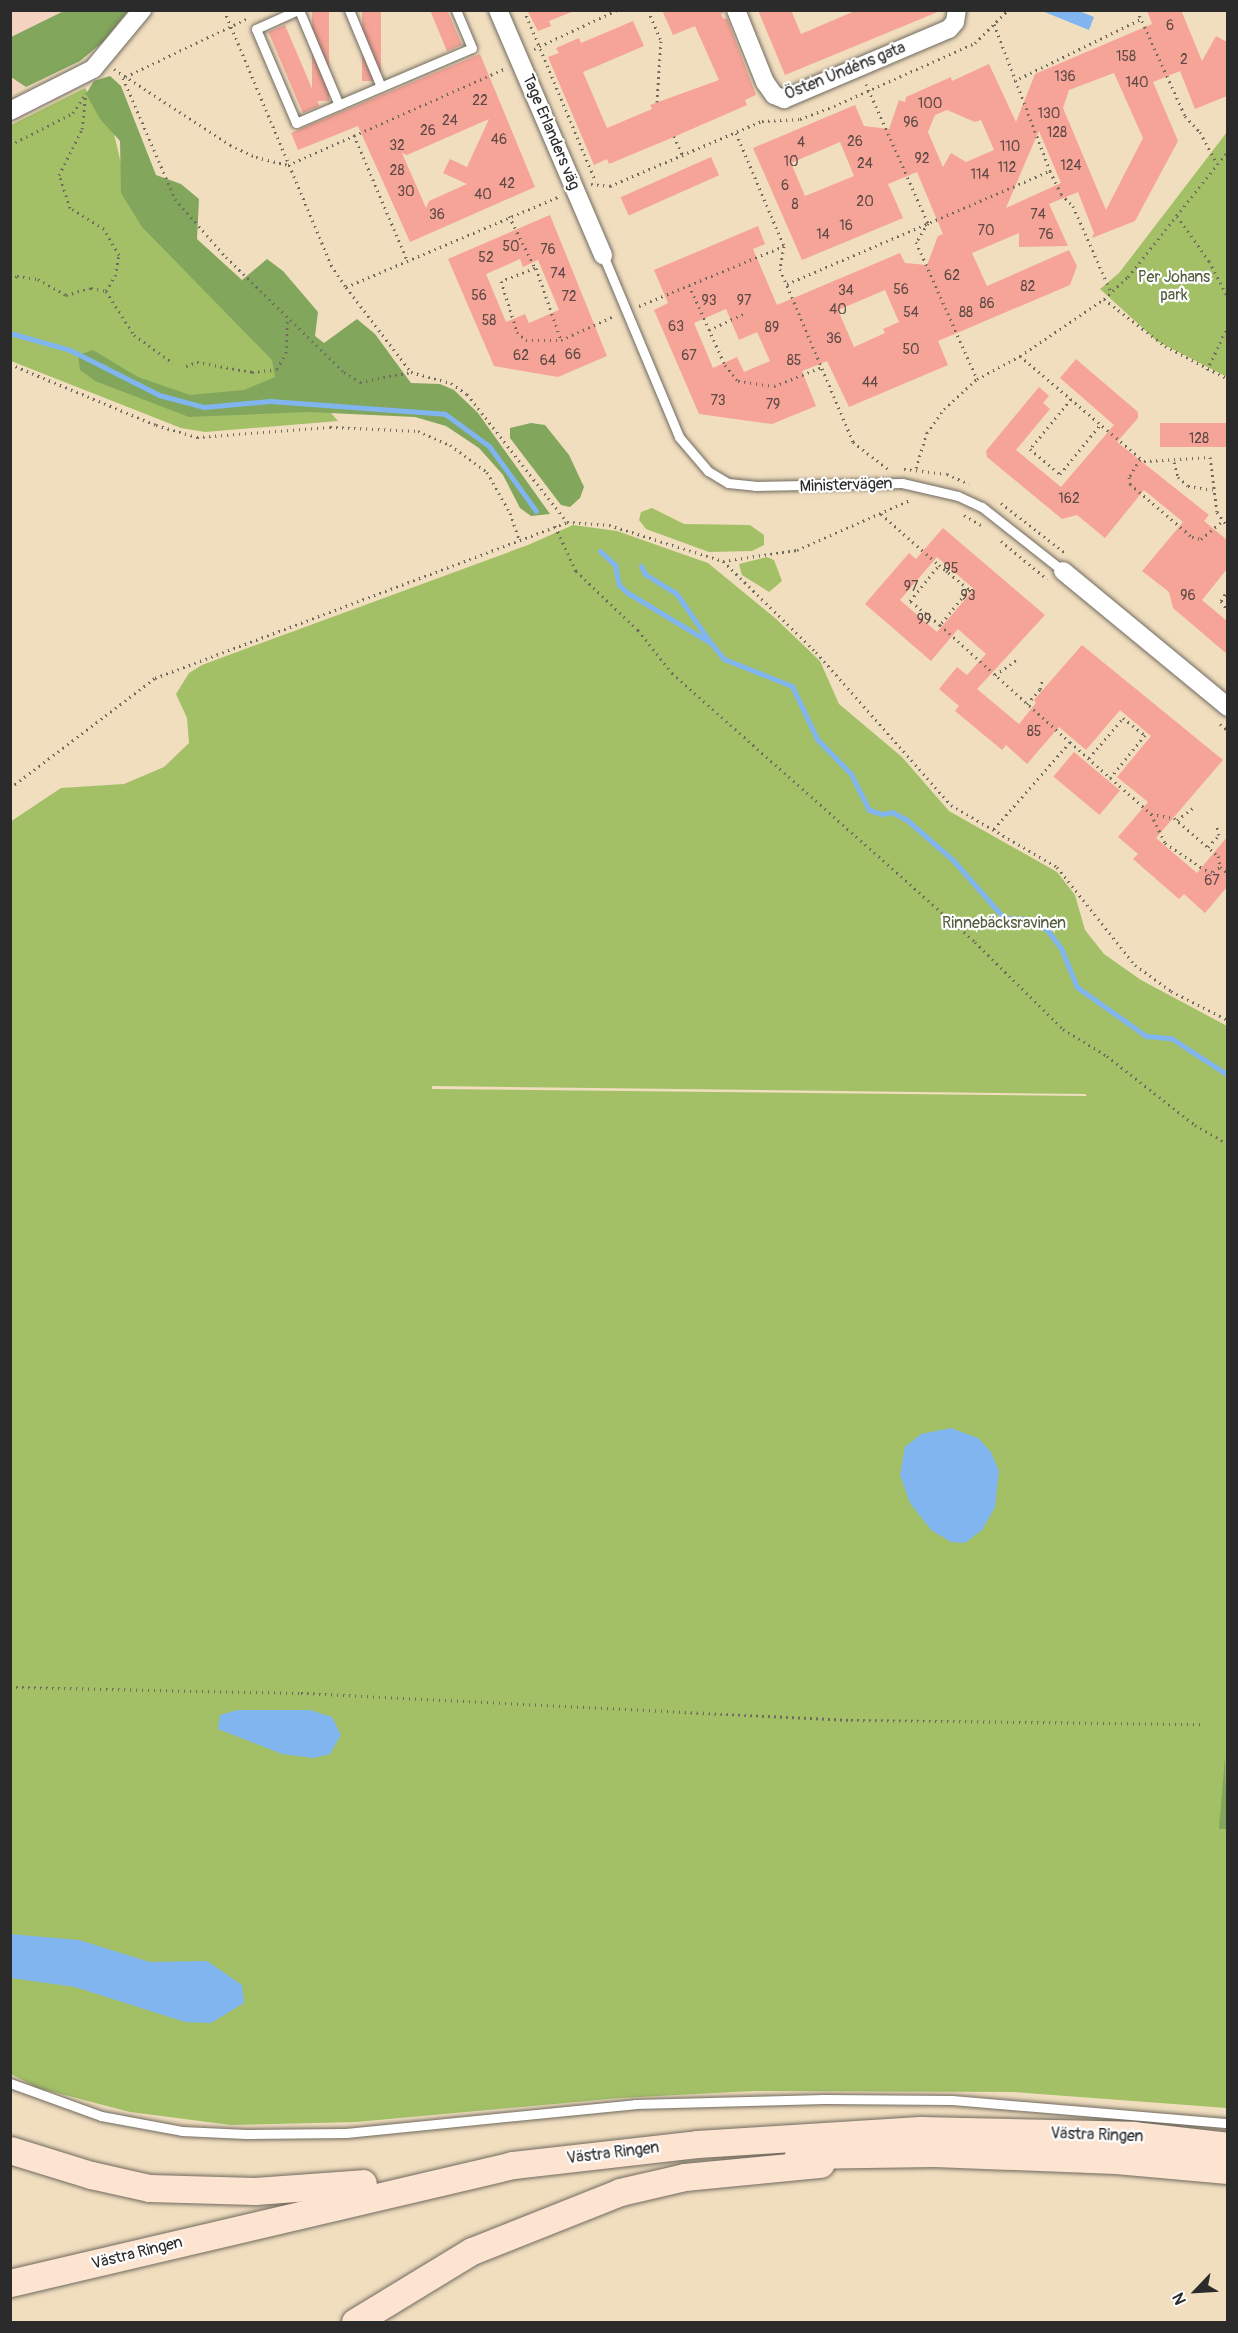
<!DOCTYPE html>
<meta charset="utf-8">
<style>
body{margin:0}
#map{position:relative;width:1238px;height:2333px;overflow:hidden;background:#f1debf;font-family:Pangolin,sans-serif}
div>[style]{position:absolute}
.built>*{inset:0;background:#f4d3c0}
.green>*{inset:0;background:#a3c067}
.forest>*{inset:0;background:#82a65c}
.water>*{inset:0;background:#81b5ef}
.stream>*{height:5px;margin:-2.5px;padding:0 2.5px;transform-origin:2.5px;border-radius:2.5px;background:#81b5ef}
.building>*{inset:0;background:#f6a497;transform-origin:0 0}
.path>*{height:3px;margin-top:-1.5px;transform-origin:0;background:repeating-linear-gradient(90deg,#706a5f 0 1.5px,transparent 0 6px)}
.roads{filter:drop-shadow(0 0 2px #706a5f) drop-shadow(0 0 2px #706a5f)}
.service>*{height:9px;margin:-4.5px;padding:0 4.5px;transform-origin:4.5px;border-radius:4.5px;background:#fff}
.minor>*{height:18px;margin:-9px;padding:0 9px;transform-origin:9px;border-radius:9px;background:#fff}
.secondary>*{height:27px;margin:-13.5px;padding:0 13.5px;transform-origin:13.5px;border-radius:13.5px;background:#fde4d1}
span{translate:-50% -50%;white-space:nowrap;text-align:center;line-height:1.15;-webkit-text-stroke:4.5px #fff;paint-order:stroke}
.number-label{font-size:14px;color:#5e4946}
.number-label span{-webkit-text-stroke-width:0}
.street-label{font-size:16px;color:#2b2b2b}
.park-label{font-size:16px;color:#555f40}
.frame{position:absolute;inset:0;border:12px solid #2b2b2b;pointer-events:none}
.north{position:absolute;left:1166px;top:2261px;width:60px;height:60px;-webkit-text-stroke:4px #fff;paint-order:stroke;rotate:245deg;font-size:16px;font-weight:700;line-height:24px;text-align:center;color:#2b2b2b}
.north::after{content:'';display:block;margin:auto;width:21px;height:27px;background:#2b2b2b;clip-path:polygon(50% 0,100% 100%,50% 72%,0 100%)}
</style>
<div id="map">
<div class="built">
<div style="clip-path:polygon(11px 11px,120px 11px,85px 55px,11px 93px)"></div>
</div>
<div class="green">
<div style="clip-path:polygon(85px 88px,114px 134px,131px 206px,275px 349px,338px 421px,205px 432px,181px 428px,11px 361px,11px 125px)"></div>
<div style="clip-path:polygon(1227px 132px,1227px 377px,1157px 341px,1100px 289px,1119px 273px)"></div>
<div style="clip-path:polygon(652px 508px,684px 524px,750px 525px,764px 535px,764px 545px,752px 551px,709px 552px,646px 529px,639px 520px,641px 512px)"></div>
<div style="clip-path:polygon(evenodd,573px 525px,617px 531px,708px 563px,775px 618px,820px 661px,839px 704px,902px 757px,949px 811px,1057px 872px,1075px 895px,1085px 930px,1104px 954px,1141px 980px,1227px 1026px,1227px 2108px,1013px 2092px,754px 2091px,620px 2098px,356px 2122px,231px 2125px,130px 2112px,38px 2088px,11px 2074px,10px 822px,61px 788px,124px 784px,164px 767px,189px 743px,187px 718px,176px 694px,189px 673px,202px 665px,528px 545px,573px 525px,432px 1086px,1085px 1094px,1087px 1096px,432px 1089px,432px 1086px)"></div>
<div style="clip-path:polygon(767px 557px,774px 560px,782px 581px,769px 592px,742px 575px,739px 564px)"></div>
</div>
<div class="forest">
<div style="clip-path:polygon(66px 10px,128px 11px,103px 42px,80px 61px,26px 87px,11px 77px,11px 37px)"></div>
<div style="clip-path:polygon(110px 76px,121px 86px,156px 175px,181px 184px,199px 199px,197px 239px,242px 280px,267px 259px,283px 271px,318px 312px,315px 336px,324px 343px,357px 319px,375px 334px,411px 383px,440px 384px,454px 390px,478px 413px,550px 514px,531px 516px,520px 508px,503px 475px,479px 448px,446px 426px,415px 417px,308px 412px,189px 417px,95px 381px,80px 370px,78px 355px,93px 350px,138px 377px,190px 395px,244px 390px,275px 377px,272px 360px,142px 227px,121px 193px,120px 141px,100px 119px,86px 94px,94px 81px)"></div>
<div style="clip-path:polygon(531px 423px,545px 425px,569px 455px,584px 487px,580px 498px,570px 507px,561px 505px,510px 438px,510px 428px)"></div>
<div style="clip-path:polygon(1225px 1757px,1227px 1829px,1219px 1829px,1219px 1828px)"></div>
</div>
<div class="water">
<div style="clip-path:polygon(1042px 11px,1079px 11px,1094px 17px,1089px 30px)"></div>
<div style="clip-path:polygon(951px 1428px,978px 1438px,991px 1452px,999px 1471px,995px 1507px,982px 1530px,965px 1543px,951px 1542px,931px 1530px,910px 1503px,900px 1475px,905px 1447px,921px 1434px)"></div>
<div style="clip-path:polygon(238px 1710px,310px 1710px,332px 1717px,341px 1735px,330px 1754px,314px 1758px,282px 1754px,218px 1729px,220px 1715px)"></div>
<div style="clip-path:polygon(10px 1934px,79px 1940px,150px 1962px,207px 1961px,242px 1985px,244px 2003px,211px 2023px,185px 2022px,75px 1987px,11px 1978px)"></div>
</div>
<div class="stream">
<div style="left:10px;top:333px;width:62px;rotate:15.8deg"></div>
<div style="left:70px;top:350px;width:100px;rotate:26.8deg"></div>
<div style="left:159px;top:395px;width:47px;rotate:14.9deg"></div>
<div style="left:204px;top:407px;width:66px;rotate:-5.2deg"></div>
<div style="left:270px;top:401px;width:175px;rotate:4.2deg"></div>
<div style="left:445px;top:414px;width:54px;rotate:36deg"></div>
<div style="left:489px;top:446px;width:80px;rotate:54.1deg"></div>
<div style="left:600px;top:551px;width:21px;rotate:43deg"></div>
<div style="left:615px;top:565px;width:20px;rotate:79deg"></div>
<div style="left:619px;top:585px;width:12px;rotate:42deg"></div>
<div style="left:628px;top:593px;width:97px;rotate:31.1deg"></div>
<div style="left:711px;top:643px;width:21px;rotate:51deg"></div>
<div style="left:724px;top:659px;width:73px;rotate:21.7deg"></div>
<div style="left:792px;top:686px;width:59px;rotate:64.7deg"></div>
<div style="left:817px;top:739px;width:49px;rotate:45.8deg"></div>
<div style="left:851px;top:774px;width:40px;rotate:63.4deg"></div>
<div style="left:869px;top:810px;width:14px;rotate:17deg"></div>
<div style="left:882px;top:814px;width:10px;rotate:-11deg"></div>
<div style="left:892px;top:812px;width:17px;rotate:28deg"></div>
<div style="left:907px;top:820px;width:61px;rotate:41deg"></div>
<div style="left:953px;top:860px;width:77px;rotate:48.7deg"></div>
<div style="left:1004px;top:918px;width:26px;rotate:2deg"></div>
<div style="left:1030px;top:919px;width:22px;rotate:34deg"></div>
<div style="left:1048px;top:931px;width:21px;rotate:53deg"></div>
<div style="left:1061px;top:948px;width:42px;rotate:67.7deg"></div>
<div style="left:1077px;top:987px;width:85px;rotate:35.4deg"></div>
<div style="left:1146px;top:1036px;width:25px;rotate:5deg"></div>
<div style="left:1171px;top:1038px;width:68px;rotate:33deg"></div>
<div style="left:641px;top:566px;width:9px;rotate:63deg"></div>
<div style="left:645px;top:574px;width:36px;rotate:32deg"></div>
<div style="left:676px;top:593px;width:60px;rotate:55.2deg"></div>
</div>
<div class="building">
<div style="left:312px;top:10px;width:17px;height:91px"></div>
<div style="left:362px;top:10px;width:19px;height:71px"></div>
<div style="clip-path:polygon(430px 10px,447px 10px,462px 45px,447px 51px)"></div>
<div style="clip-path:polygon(527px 10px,574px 10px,574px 11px,549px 21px,551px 26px,538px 31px)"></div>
<div style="clip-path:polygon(662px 10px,725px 10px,721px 15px,724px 19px,727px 18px,756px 95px,745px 100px,747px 105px,669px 139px,609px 164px,607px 159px,594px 165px,548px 57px,559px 53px,556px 48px,579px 38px,581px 43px,633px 21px,644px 46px,583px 72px,607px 128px,652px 109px,650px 105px,719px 80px,695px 26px,673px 35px)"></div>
<div style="clip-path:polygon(758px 10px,791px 10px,801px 34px,857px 10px,940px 11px,785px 75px)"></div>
<div style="clip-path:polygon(evenodd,1147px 10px,1181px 10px,1202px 61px,1216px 36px,1227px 42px,1227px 96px,1195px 109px,1180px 71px,1153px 82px,1178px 141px,1135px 221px,1092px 238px,1094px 233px,1078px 192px,1049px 204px,1068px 246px,1019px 247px,1019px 233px,972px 253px,987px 286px,1069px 250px,1077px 266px,1070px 285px,938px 341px,948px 365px,849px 407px,827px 361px,802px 371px,816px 406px,772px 424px,699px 414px,654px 310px,668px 303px,654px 270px,758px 226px,765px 244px,753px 249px,777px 305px,900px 253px,905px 263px,927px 265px,938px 236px,943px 234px,917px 172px,888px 184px,903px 218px,802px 260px,753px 148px,855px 105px,864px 126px,889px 129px,899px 100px,905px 102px,906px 97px,951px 77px,952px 81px,989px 64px,1016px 122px,1035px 74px,1152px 24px,1147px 10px,1114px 73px,1143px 138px,1106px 210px,1063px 108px,1069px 90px,1114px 73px,1147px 10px,947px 110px,975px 122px,981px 120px,994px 150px,966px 162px,951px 153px,943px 167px,928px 132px,935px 115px,947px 110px,1147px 10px,1039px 131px,1061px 183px,1006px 208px,1025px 163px,1039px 131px,1147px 10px,840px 142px,854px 176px,805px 196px,791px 163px,840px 142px,1147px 10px,885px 290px,899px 322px,883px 329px,885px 333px,854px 347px,838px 310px,885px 290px,1147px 10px,726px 309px,739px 340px,757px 332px,770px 361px,744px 372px,737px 357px,713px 368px,694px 323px,726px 309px)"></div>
<div style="left:285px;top:25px;width:88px;height:18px;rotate:67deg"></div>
<div style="clip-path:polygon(evenodd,480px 54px,535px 187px,410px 242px,358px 126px,298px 150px,291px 133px,480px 54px,489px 119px,467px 167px,450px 159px,443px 173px,467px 184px,429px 201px,426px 208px,402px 153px,407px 155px,489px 119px)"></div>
<div style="left:711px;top:157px;width:20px;height:99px;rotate:66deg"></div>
<div style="clip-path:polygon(evenodd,550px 215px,607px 356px,558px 377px,494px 366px,448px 259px,550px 215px,520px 259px,523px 267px,538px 260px,559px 310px,529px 323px,525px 314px,506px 322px,486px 274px,520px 259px)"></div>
<div style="clip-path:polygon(1076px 359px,1138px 412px,1138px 418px,1117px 442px,1209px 515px,1204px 521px,1227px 540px,1227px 569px,1202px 600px,1227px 621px,1227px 654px,1173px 608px,1169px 592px,1142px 571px,1183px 522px,1144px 490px,1105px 538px,1077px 515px,1062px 519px,987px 457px,986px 451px,1039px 387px,1049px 396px,1043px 403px,1050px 409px,1016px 450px,1061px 487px,1114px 425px,1060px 378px)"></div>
<div style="left:1227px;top:423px;width:24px;height:67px;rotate:90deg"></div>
<div style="clip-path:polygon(evenodd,943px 528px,1045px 615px,977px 689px,1019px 724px,1036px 703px,1034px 700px,1082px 645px,1223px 760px,1156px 838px,1197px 873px,1227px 837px,1227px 887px,1205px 913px,1184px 894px,1179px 899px,1133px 859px,1138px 854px,1118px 837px,1148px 802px,1117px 777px,1151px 736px,1120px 710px,1086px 750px,1059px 727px,1027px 764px,1006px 745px,1002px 750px,955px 711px,959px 706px,939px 689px,957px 667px,967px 675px,986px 654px,958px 629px,931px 661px,865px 604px,909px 553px,916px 559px,943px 528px,937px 557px,974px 589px,937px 632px,900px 600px,937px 557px)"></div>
<div style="left:1074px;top:752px;width:60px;height:32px;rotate:40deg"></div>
</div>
<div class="path">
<div style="left:224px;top:10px;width:277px;rotate:67.2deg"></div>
<div style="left:331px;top:265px;width:27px;rotate:56deg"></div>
<div style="left:346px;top:287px;width:107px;rotate:52.6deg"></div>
<div style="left:411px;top:372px;width:41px;rotate:15.4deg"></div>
<div style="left:451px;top:383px;width:19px;rotate:35deg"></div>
<div style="left:467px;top:394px;width:162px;rotate:52deg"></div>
<div style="left:524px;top:10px;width:186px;rotate:67.3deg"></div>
<div style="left:648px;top:10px;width:34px;rotate:67deg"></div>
<div style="left:661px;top:41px;width:61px;rotate:93.8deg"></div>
<div style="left:852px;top:10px;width:2px;rotate:63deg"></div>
<div style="left:1137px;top:10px;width:116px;rotate:65.6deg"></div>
<div style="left:1185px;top:116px;width:22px;rotate:47deg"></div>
<div style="left:1200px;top:132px;width:36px;rotate:62deg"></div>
<div style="left:246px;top:19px;width:136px;rotate:154.4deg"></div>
<div style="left:123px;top:78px;width:132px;rotate:66.7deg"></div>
<div style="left:175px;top:199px;width:77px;rotate:48.7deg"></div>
<div style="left:226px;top:257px;width:165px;rotate:44.3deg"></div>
<div style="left:344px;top:372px;width:19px;rotate:32deg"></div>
<div style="left:360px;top:382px;width:52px;rotate:-11.1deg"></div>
<div style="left:994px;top:24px;width:157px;rotate:69.1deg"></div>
<div style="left:1050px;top:171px;width:25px;rotate:64deg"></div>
<div style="left:1061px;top:194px;width:17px;rotate:45deg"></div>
<div style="left:1073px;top:206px;width:94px;rotate:66.2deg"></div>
<div style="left:534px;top:49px;width:92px;rotate:-25.2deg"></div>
<div style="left:114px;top:69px;width:139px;rotate:33.2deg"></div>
<div style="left:230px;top:145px;width:29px;rotate:25deg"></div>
<div style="left:256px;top:157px;width:33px;rotate:14deg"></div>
<div style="left:288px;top:165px;width:236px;rotate:-24deg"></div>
<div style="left:1014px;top:81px;width:141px;rotate:-26deg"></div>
<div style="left:866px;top:84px;width:152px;rotate:66deg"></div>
<div style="left:928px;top:223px;width:22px;rotate:122deg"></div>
<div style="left:916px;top:242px;width:150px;rotate:66deg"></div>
<div style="left:736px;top:133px;width:123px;rotate:67deg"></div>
<div style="left:784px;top:246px;width:23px;rotate:100deg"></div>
<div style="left:780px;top:269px;width:188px;rotate:67.1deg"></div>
<div style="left:853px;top:442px;width:44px;rotate:37.6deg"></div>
<div style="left:354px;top:135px;width:136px;rotate:67deg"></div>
<div style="left:674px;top:136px;width:22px;rotate:66deg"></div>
<div style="left:10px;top:145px;width:71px;rotate:-26.9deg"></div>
<div style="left:73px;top:113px;width:20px;rotate:-57deg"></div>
<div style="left:591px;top:184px;width:19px;rotate:6deg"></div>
<div style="left:610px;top:186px;width:165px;rotate:-23.2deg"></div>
<div style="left:762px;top:121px;width:38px;rotate:-3deg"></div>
<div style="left:800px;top:119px;width:36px;rotate:-21deg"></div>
<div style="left:834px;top:106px;width:154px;rotate:-24.1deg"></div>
<div style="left:975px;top:43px;width:47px;rotate:-45deg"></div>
<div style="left:509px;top:216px;width:58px;rotate:63.4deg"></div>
<div style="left:535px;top:268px;width:36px;rotate:159deg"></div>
<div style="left:501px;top:281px;width:53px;rotate:72.6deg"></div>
<div style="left:517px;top:332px;width:12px;rotate:42deg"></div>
<div style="left:526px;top:340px;width:35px"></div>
<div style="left:561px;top:340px;width:58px;rotate:-24.4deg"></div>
<div style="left:1177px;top:216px;width:55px;rotate:54.6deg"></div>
<div style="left:1209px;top:261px;width:42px;rotate:62.8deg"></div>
<div style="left:536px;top:268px;width:76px;rotate:70.9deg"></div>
<div style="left:10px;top:280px;width:8px;rotate:-30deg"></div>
<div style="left:17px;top:276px;width:21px;rotate:8deg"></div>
<div style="left:38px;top:279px;width:32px;rotate:30deg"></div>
<div style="left:66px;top:295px;width:26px;rotate:-16deg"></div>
<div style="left:91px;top:288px;width:15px;rotate:11deg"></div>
<div style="left:106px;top:291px;width:17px;rotate:-59deg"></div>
<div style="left:115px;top:276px;width:21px;rotate:-79deg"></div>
<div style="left:119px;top:255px;width:30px;rotate:-120deg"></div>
<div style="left:104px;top:229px;width:40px;rotate:-148deg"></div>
<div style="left:70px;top:208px;width:35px;rotate:-108deg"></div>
<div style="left:59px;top:175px;width:51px;rotate:-63.4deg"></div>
<div style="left:82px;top:129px;width:36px;rotate:-84deg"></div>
<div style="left:787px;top:284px;width:286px;rotate:-23.3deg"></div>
<div style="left:689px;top:285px;width:88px;rotate:65.8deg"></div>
<div style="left:725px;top:365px;width:21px;rotate:51deg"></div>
<div style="left:738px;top:381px;width:36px;rotate:8deg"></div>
<div style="left:774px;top:386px;width:52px;rotate:-21.6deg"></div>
<div style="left:346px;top:287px;width:233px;rotate:-23deg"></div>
<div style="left:106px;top:291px;width:52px;rotate:57.5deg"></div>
<div style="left:134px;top:335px;width:48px;rotate:35.7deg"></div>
<div style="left:1104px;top:299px;width:77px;rotate:37.6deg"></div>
<div style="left:1165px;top:346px;width:71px;rotate:27.6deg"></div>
<div style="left:639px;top:306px;width:157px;rotate:-22.5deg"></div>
<div style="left:709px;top:330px;width:38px;rotate:-25deg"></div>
<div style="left:1020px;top:356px;width:162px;rotate:40.3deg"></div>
<div style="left:1144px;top:461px;width:66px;rotate:-3.5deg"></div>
<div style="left:1210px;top:457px;width:55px;rotate:82.7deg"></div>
<div style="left:1217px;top:512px;width:19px;rotate:54deg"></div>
<div style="left:10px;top:364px;width:158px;rotate:22.7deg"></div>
<div style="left:156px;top:425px;width:43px;rotate:16.3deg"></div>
<div style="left:197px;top:437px;width:133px;rotate:-4.3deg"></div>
<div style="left:330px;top:427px;width:88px;rotate:2.6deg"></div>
<div style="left:418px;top:431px;width:35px;rotate:24deg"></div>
<div style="left:450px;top:445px;width:46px;rotate:36.1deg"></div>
<div style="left:487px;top:472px;width:47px;rotate:60.7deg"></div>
<div style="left:510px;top:513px;width:28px;rotate:71deg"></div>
<div style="left:186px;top:366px;width:12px;rotate:-20deg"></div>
<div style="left:197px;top:362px;width:56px;rotate:10.3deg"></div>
<div style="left:252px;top:372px;width:25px;rotate:-7deg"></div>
<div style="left:277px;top:369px;width:18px;rotate:-61deg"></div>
<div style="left:286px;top:353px;width:35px;rotate:-88deg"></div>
<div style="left:1207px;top:370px;width:49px;rotate:-64.5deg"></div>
<div style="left:1071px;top:399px;width:65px;rotate:129.4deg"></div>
<div style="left:1030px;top:449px;width:39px;rotate:40deg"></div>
<div style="left:1060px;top:474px;width:63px;rotate:-50.8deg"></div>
<div style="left:1140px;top:459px;width:21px;rotate:121deg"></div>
<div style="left:1129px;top:477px;width:7px;rotate:82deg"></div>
<div style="left:1130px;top:484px;width:82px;rotate:40.5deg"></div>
<div style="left:1192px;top:537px;width:9px;rotate:13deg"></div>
<div style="left:1201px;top:539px;width:26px;rotate:-40deg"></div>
<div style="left:1174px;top:462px;width:16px;rotate:75deg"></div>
<div style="left:1178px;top:477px;width:13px;rotate:42deg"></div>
<div style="left:1188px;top:486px;width:25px;rotate:9deg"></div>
<div style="left:916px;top:468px;width:37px;rotate:-73deg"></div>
<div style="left:927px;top:433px;width:29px;rotate:-55deg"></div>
<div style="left:944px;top:409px;width:45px;rotate:-42.3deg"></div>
<div style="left:977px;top:379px;width:49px;rotate:-28.1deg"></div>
<div style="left:1020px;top:356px;width:102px;rotate:-34.2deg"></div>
<div style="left:1104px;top:299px;width:33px;rotate:-43deg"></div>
<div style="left:1128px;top:277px;width:161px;rotate:-51.6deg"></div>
<div style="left:904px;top:469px;width:43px;rotate:6.6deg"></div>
<div style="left:947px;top:474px;width:24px;rotate:24deg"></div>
<div style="left:1001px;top:503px;width:80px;rotate:37.9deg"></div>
<div style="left:881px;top:514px;width:77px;rotate:41.3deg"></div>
<div style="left:964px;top:515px;width:21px;rotate:31deg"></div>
<div style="left:555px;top:526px;width:50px;rotate:65deg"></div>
<div style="left:576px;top:571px;width:86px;rotate:43.6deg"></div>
<div style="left:638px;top:630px;width:55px;rotate:51.7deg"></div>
<div style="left:672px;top:673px;width:405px;rotate:41.6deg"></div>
<div style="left:975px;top:942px;width:124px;rotate:44.7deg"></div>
<div style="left:1063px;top:1029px;width:52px;rotate:31.5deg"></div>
<div style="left:1107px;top:1056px;width:112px;rotate:38.1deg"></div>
<div style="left:1195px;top:1125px;width:38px;rotate:30deg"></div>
<div style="left:1001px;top:541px;width:60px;rotate:39.6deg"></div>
<div style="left:723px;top:561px;width:130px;rotate:44.4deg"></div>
<div style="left:816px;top:652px;width:204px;rotate:48.6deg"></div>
<div style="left:951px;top:805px;width:123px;rotate:30.3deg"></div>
<div style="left:1057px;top:867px;width:125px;rotate:51.5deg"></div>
<div style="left:1135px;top:965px;width:44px;rotate:35.8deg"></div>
<div style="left:1171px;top:991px;width:64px;rotate:27deg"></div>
<div style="left:939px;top:565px;width:38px;rotate:39deg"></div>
<div style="left:969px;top:589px;width:46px;rotate:128.9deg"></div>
<div style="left:940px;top:625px;width:38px;rotate:-141deg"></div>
<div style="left:910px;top:601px;width:46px;rotate:-51.1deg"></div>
<div style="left:1228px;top:589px;width:14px;rotate:120deg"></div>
<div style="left:1221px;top:601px;width:12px;rotate:55deg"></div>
<div style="left:940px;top:625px;width:175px;rotate:42deg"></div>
<div style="left:1070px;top:742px;width:118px;rotate:131.2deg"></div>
<div style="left:995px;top:675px;width:29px;rotate:-35deg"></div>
<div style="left:1027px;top:704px;width:20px;rotate:-49deg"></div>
<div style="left:1040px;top:689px;width:11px;rotate:-75deg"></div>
<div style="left:1220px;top:724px;width:11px;rotate:41deg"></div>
<div style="left:1070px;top:742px;width:108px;rotate:41.6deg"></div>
<div style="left:1151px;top:814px;width:32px;rotate:64deg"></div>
<div style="left:1165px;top:843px;width:48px;rotate:34deg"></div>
<div style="left:1205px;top:870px;width:8px;rotate:14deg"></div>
<div style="left:1213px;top:872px;width:9px;rotate:-36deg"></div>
<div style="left:1089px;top:758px;width:52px;rotate:-49.6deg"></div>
<div style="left:1123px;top:718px;width:28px;rotate:38deg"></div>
<div style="left:1145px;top:735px;width:55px;rotate:129.1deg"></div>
<div style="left:10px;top:788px;width:182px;rotate:-37.2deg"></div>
<div style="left:155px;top:678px;width:441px;rotate:-20.7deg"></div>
<div style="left:567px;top:522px;width:42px;rotate:4.1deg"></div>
<div style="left:609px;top:525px;width:120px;rotate:17.5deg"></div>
<div style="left:723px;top:561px;width:75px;rotate:-8.5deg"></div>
<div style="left:797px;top:550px;width:124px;rotate:-23.9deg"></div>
<div style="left:1151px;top:814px;width:23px;rotate:10deg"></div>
<div style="left:1174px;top:818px;width:58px;rotate:40.8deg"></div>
<div style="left:1218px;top:856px;width:11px;rotate:80deg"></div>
<div style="left:1220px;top:867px;width:10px;rotate:37deg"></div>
<div style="left:1177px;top:820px;width:21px;rotate:-37deg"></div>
<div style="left:1208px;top:847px;width:16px;rotate:-47deg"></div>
<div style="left:1219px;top:835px;width:8px;rotate:-104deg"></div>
<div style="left:10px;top:1687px;width:291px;rotate:1.2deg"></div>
<div style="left:301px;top:1693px;width:551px;rotate:2.81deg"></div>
<div style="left:851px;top:1720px;width:352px;rotate:0.7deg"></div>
</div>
<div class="roads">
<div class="service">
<div style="left:298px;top:10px;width:46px;rotate:155.7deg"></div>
<div style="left:256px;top:29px;width:102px;rotate:66.9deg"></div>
<div style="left:296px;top:123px;width:191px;rotate:-23.1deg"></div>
<div style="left:472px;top:48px;width:41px;rotate:-112.8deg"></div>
<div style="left:299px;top:10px;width:103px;rotate:67.2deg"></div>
<div style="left:349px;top:10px;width:83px;rotate:67.4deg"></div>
<div style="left:603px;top:255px;width:197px;rotate:67.3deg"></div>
<div style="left:679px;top:437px;width:45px;rotate:49.5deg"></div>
<div style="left:708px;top:471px;width:23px;rotate:31deg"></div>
<div style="left:728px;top:483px;width:27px;rotate:6deg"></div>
<div style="left:755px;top:486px;width:147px;rotate:-1.2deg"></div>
<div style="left:902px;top:483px;width:57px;rotate:13.1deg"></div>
<div style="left:958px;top:496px;width:26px;rotate:25deg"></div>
<div style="left:982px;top:507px;width:103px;rotate:38.3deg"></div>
<div style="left:10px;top:2083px;width:97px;rotate:19.9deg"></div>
<div style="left:101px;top:2116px;width:82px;rotate:10.5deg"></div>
<div style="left:182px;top:2131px;width:64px;rotate:2.7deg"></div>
<div style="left:246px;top:2134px;width:100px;rotate:-0.6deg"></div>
<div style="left:346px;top:2133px;width:290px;rotate:-5.7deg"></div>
<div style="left:635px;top:2104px;width:189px;rotate:-1.5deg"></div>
<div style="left:824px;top:2099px;width:128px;rotate:0.4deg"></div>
<div style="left:952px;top:2100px;width:277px;rotate:4.8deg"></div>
</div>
<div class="minor">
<div style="left:498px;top:10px;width:267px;rotate:66.8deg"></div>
<div style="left:736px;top:10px;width:78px;rotate:68.1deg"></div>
<div style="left:765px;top:82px;width:16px;rotate:55deg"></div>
<div style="left:774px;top:95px;width:11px;rotate:22deg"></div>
<div style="left:784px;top:99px;width:179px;rotate:-23deg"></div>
<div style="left:949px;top:29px;width:9px;rotate:-49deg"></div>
<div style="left:955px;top:22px;width:12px;rotate:-81deg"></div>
<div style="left:10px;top:111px;width:93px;rotate:-26.8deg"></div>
<div style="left:93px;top:69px;width:77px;rotate:-50.3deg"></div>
<div style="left:1063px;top:571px;width:214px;rotate:39.5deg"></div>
</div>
<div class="secondary">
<div style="left:10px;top:2150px;width:85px;rotate:17.2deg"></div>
<div style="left:91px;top:2175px;width:59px;rotate:12.6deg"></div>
<div style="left:149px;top:2188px;width:106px;rotate:1.6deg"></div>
<div style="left:255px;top:2191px;width:108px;rotate:-4.2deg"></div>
<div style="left:798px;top:2155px;width:136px;rotate:-0.8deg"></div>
<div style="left:934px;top:2153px;width:182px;rotate:2.2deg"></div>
<div style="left:1116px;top:2160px;width:112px;rotate:5.1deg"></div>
<div style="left:10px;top:2283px;width:517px;rotate:-13.2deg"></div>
<div style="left:513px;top:2165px;width:185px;rotate:-6.5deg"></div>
<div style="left:697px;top:2144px;width:223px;rotate:-3.6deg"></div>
<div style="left:920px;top:2130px;width:213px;rotate:1.3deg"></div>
<div style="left:1133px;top:2135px;width:96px;rotate:6.6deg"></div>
<div style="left:355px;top:2322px;width:137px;rotate:-31.3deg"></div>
<div style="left:472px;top:2251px;width:159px;rotate:-21.7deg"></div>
<div style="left:620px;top:2192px;width:67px;rotate:-13deg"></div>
<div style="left:685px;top:2177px;width:136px;rotate:-5.5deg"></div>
</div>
</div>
<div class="number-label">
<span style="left:1170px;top:26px">6</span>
<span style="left:1126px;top:57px">158</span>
<span style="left:1184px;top:60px">2</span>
<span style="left:1065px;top:77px">136</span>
<span style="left:1137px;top:83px">140</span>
<span style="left:480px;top:101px">22</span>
<span style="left:930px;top:104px">100</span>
<span style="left:1049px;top:114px">130</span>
<span style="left:450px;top:121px">24</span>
<span style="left:911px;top:123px">96</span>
<span style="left:428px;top:131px">26</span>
<span style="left:1057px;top:133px">128</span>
<span style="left:499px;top:140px">46</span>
<span style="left:855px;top:142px">26</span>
<span style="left:801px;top:143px">4</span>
<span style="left:397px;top:146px">32</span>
<span style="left:1010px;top:147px">110</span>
<span style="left:922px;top:159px">92</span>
<span style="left:791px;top:162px">10</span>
<span style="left:865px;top:164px">24</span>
<span style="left:1071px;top:166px">124</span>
<span style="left:1007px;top:168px">112</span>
<span style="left:397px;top:171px">28</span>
<span style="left:980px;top:175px">114</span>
<span style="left:507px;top:184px">42</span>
<span style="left:785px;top:186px">6</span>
<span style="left:406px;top:192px">30</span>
<span style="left:483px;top:195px">40</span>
<span style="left:865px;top:202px">20</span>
<span style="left:795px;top:205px">8</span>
<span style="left:437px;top:215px">36</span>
<span style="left:1038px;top:215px">74</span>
<span style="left:846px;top:226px">16</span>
<span style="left:986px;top:231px">70</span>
<span style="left:823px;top:235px">14</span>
<span style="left:1046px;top:235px">76</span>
<span style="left:511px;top:247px">50</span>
<span style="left:548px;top:250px">76</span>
<span style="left:486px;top:258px">52</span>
<span style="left:558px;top:274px">74</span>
<span style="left:952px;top:276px">62</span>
<span style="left:1028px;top:287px">82</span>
<span style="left:901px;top:290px">56</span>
<span style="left:846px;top:291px">34</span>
<span style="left:479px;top:296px">56</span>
<span style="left:569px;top:297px">72</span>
<span style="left:709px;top:301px">93</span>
<span style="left:744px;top:301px">97</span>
<span style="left:987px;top:304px">86</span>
<span style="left:838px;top:310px">40</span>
<span style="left:911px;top:313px">54</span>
<span style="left:966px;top:313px">88</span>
<span style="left:489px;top:321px">58</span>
<span style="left:676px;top:327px">63</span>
<span style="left:772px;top:328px">89</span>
<span style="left:834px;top:339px">36</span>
<span style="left:911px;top:350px">50</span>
<span style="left:573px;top:355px">66</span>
<span style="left:521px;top:356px">62</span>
<span style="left:689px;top:356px">67</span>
<span style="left:548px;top:361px">64</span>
<span style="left:794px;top:361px">85</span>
<span style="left:870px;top:383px">44</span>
<span style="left:718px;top:401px">73</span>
<span style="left:773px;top:405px">79</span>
<span style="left:1199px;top:439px">128</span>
<span style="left:1069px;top:499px">162</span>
<span style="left:951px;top:569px">95</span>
<span style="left:911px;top:587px">97</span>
<span style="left:968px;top:596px">93</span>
<span style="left:1188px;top:596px">96</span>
<span style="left:924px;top:620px">99</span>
<span style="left:1034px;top:732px">85</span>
<span style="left:1212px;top:881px">67</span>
</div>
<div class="street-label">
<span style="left:845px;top:71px;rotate:-22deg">Östen Undéns gata</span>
<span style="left:551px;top:132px;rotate:67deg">Tage Erlanders väg</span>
<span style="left:846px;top:485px;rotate:-2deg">Ministervägen</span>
<span style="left:1097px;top:2135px;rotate:2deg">Västra Ringen</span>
<span style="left:613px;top:2153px;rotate:-7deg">Västra Ringen</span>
<span style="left:137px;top:2253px;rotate:-14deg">Västra Ringen</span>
</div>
<div class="park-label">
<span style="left:1174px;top:286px">Per Johans<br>park</span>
<span style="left:1004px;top:923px">Rinnebäcksravinen</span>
</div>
<div class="frame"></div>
<div class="north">N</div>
</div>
